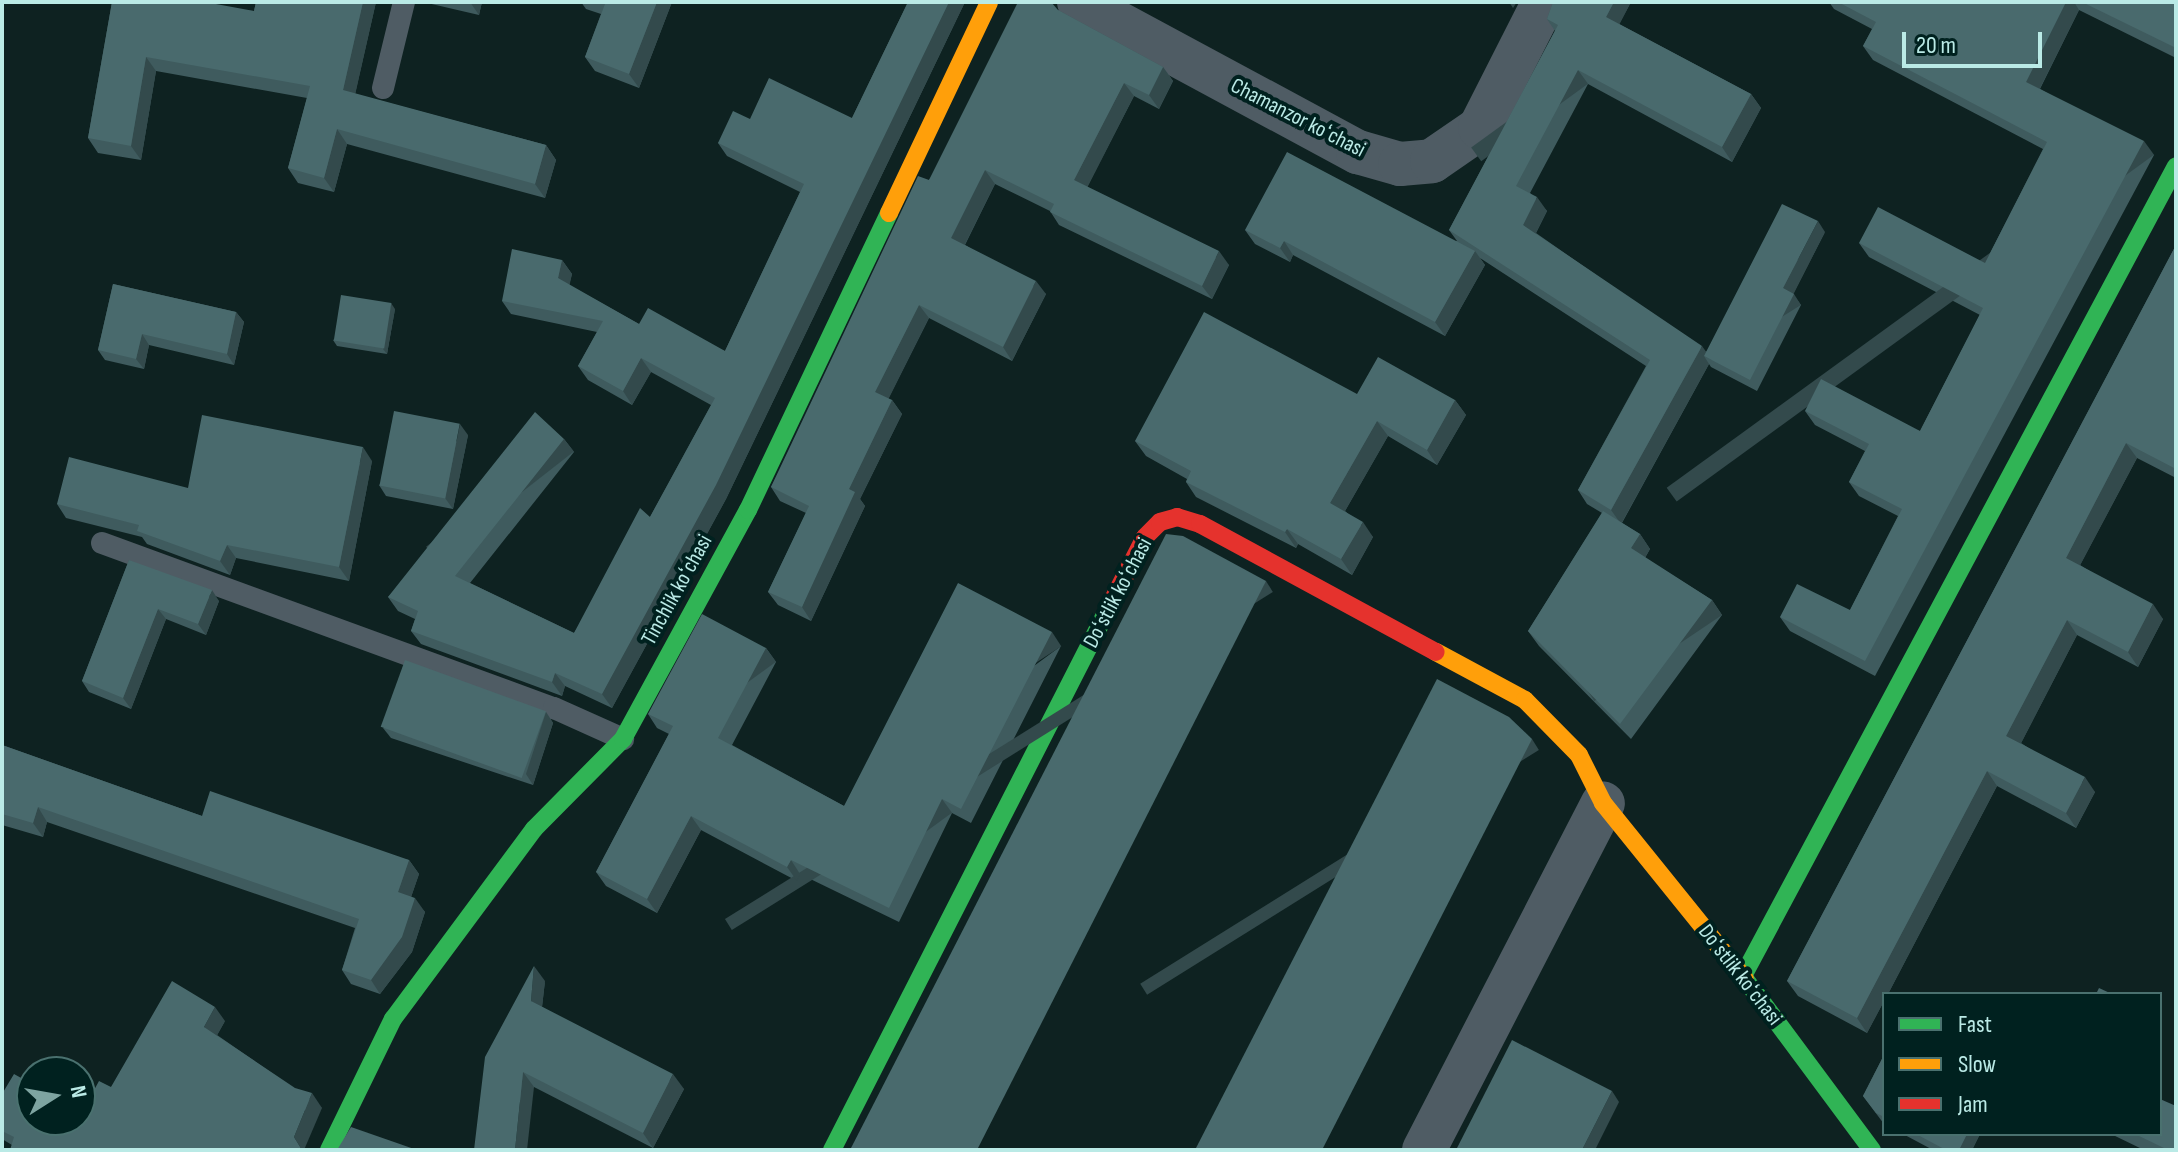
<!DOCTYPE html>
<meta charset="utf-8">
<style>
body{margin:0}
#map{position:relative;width:2178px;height:1152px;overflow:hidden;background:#0e2221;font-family:"Sofia Sans Condensed",sans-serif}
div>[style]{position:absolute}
.lane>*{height:22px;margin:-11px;padding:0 11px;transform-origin:11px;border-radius:11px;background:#4f5c64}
.street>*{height:44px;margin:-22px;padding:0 22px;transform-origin:22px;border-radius:22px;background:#4f5c64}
.fast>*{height:18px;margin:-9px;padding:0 9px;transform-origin:9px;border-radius:9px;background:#30b455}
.slow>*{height:18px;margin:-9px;padding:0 9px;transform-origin:9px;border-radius:9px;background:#ff9f0a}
.jam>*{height:18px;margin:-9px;padding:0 9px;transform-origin:9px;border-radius:9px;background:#e5322d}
.wall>*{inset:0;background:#3f5b5e}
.shaded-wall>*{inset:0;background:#334a4c;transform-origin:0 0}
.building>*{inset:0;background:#496a6d;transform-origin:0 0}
span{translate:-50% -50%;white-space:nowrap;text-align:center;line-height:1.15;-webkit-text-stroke:8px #00211f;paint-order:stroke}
.street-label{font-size:22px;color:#baeae6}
.frame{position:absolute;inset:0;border:4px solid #baeae6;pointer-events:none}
.legend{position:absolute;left:1882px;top:992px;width:280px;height:144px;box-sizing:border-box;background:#00211f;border:2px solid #4a716f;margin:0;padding:10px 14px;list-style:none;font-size:24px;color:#baeae6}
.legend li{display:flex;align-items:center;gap:16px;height:40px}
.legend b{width:40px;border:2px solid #4a716f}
.north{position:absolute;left:16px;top:1056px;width:80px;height:80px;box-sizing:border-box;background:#00211f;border:2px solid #4a716f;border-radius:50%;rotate:79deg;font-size:22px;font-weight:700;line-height:32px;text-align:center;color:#baeae6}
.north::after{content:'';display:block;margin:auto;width:28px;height:36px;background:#7ea4a1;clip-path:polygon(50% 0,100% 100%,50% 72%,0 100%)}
.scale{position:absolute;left:1902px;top:32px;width:140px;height:36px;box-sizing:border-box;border:4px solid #baeae6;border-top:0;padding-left:10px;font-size:24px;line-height:28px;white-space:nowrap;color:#baeae6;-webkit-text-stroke:6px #00211f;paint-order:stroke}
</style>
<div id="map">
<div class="lane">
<div style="left:383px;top:88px;width:89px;rotate:-76.3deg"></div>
<div style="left:102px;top:543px;width:481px;rotate:20.1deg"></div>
<div style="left:554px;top:708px;width:76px;rotate:24.2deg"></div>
</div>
<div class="street">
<div style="left:1079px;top:2px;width:317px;rotate:28.3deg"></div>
<div style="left:1358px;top:152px;width:44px;rotate:15.9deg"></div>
<div style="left:1400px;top:164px;width:32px;rotate:-5deg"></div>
<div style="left:1432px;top:161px;width:58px;rotate:-34.5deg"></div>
<div style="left:1480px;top:128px;width:141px;rotate:-63.1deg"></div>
<div style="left:1424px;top:1150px;width:390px;rotate:-62.7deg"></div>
</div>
<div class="fast">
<div style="left:1743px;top:976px;width:918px;rotate:-61.87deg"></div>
<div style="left:1745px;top:979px;width:213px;rotate:53.4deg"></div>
<div style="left:329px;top:1150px;width:146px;rotate:-64deg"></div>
<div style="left:393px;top:1019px;width:237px;rotate:-53.4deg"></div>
<div style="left:534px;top:829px;width:127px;rotate:-45.3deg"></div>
<div style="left:623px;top:739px;width:261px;rotate:-61.4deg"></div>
<div style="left:748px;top:510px;width:329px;rotate:-64.6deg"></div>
<div style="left:832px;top:1150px;width:603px;rotate:-62.97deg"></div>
</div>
<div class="slow">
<div style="left:889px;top:213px;width:233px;rotate:-64.6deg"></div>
<div style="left:1436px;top:652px;width:101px;rotate:28.3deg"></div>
<div style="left:1525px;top:700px;width:77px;rotate:45.5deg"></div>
<div style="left:1579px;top:755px;width:54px;rotate:63.4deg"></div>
<div style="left:1603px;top:803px;width:226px;rotate:51.1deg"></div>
</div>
<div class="jam">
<div style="left:1106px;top:613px;width:85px;rotate:-62.8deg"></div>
<div style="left:1145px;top:537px;width:21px;rotate:-45deg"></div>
<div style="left:1160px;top:522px;width:18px;rotate:-16deg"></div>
<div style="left:1177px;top:517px;width:24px;rotate:17deg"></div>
<div style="left:1200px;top:524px;width:268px;rotate:28.5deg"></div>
</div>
<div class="wall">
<div style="clip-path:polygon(112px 2px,254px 11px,256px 2px,376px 2px,355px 94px,546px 145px,556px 160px,545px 198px,347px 144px,334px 192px,298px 183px,288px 168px,307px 98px,156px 71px,141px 160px,98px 153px,88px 138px)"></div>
<div style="clip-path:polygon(423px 2px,482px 2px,479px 15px)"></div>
<div style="clip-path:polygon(581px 2px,672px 2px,639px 88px,595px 71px,585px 57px,601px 14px,586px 9px)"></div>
<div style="clip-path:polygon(908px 2px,965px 2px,726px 499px,612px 708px,565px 686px,562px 696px,421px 644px,411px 631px,415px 619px,398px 611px,388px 597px,564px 439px,574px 452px,470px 583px,574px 633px,650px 517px,711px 405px,651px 372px,632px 405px,588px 380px,578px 366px,597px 332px,511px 314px,502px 301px,562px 260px,572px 274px,569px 285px,639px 324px,725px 351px,800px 192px,727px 156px,718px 143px,750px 119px,852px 118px)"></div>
<div style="clip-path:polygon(1553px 2px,1631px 2px,1619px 24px,1751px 94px,1761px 108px,1732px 162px,1588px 84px,1530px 193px,1547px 211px,1536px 233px,1706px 352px,1825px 232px,1793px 294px,1801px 305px,1757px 391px,1711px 367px,1709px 364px,1622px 523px,1640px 534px,1650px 549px,1645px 558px,1712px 600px,1722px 615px,1631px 739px,1539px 646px,1528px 631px,1602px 513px,1587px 504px,1578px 490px,1646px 366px,1480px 258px,1485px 265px,1445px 336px,1293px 255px,1290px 262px,1255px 244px,1245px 230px,1457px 241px,1449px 230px,1555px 31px,1547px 19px)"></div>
<div style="clip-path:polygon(1829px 2px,2176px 2px,2176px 58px,2079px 10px,2040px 89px,2154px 155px,1875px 676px,1790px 631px,1780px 617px,1850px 610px,1898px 516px,1859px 496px,1849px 482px,1865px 451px,1815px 425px,1805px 411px,1920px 431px,1980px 315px,1869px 257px,1859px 243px,1985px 263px,2043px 149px,1873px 60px,1863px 46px,1872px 29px,1834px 9px)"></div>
<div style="clip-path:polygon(1058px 10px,1163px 67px,1173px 81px,1159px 109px,1134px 96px,1087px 187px,1229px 265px,1212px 299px,1059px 225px,1050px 211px,995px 184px,965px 245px,1046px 294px,1012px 361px,929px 318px,888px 399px,892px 400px,902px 414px,860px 499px,865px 506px,811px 621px,778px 605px,768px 592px,806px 513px,780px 501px,771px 487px,929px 180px)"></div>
<div style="clip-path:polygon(2176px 245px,2176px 478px,2137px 458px,2080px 565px,2163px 619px,2138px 667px,2077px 635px,2021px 743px,2095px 792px,2076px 828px,1997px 786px,1888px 994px,1884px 994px,1884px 1001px,1867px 1033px,1798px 996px,1787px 981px)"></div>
<div style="clip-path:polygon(113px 284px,236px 312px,244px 322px,234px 365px,149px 345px,144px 369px,105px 360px,98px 350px)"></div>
<div style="clip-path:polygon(395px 309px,387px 354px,337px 346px,333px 340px)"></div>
<div style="clip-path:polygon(1357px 394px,1455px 400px,1466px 415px,1437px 465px,1388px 436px,1345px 511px,1373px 537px,1352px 575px,1298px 544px,1296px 548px,1196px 497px,1186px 482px,1187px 479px,1146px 456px,1135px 441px)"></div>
<div style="clip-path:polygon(468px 435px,453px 509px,386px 496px,379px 485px)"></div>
<div style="clip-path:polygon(372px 461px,349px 581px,236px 558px,230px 575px,147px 544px,142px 537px,66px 518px,57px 504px,188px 488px)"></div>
<div style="clip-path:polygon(129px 560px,219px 601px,206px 635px,166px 619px,131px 709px,89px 692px,82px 681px)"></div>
<div style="clip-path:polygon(1061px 646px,971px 823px,952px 813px,899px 922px,800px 874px,797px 881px,701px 830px,657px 913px,606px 886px,596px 872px,669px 734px,657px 728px,648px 714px,766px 648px,776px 662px,732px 745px,844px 806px)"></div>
<div style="clip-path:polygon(546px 712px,553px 723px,533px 785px,391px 738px,383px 728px)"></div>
<div style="clip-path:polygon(2px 745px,202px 816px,409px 860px,419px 874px,411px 897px,425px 912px,412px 952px,380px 994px,351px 984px,342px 970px,355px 928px,47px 822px,43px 837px,2px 825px)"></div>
<div style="clip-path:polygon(545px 981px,542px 1007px,684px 1089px,653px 1148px,534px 1087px,474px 1150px)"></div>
<div style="clip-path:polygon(225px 1021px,217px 1035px,322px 1108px,12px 1145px,2px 1139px,2px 1094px,82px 1112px,111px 1087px)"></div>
<div style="clip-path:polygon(1884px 1055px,1884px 1124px,1863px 1096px)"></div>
<div style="clip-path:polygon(1903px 1134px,1980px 1134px,1972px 1150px,1933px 1150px)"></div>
<div style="clip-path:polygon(2111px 1134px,2160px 1134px,2176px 1150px,2144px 1150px)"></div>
</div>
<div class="shaded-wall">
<div style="clip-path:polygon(363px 2px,376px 2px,353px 104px,343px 90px)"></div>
<div style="clip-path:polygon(470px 2px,482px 2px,479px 15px)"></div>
<div style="clip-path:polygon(657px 2px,672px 2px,639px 88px,629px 74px)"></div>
<div style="clip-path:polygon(949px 2px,965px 2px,726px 499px,612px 708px,602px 694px)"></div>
<div style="clip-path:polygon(1509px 2px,1517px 2px,1513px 8px)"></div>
<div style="clip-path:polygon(1614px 2px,1631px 2px,1616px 31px,1606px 17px)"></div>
<div style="clip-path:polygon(2066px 2px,2074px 2px,2079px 10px,2036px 96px,2026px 82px)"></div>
<div style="clip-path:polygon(146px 57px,156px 71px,141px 160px,131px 146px)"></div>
<div style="clip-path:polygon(1163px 67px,1173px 81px,1159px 109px,1149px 95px)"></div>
<div style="left:1578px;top:70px;width:17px;height:132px;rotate:54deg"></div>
<div style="clip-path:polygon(1124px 83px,1134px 96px,1084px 194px,1074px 180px)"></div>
<div style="clip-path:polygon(1751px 94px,1761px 108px,1732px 162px,1722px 147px)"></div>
<div style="clip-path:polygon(337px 129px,347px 144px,334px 192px,324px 178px)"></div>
<div style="left:2144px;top:141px;width:17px;height:590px;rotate:54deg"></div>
<div style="clip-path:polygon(546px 145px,556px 160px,545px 198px,535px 184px)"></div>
<div style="clip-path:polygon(985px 170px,995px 184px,961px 252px,951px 238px)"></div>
<div style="clip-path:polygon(1537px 197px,1547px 211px,1533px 239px,1523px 225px)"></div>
<div style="clip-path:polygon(1818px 221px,1825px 232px,1791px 299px,1783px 288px)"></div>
<div style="clip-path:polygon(1284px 241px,1293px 255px,1290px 262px,1280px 248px)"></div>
<div style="clip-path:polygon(1219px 251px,1229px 265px,1212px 299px,1202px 286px)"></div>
<div style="clip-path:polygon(1475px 251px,1485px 265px,1445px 336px,1435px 322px)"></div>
<div style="clip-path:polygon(562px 260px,572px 274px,568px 292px,558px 278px)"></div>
<div style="clip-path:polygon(1036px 281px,1046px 294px,1012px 361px,1003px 347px)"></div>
<div style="left:1794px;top:294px;width:13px;height:97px;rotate:58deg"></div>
<div style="clip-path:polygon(391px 303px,395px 309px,387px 354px,383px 349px)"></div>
<div style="clip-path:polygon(919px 305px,929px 318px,885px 406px,875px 392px)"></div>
<div style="clip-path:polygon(236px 312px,244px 322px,234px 365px,227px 354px)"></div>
<div style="clip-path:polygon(142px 334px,149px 345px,144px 369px,136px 359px)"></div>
<div style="clip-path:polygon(1702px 346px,1712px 360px,1704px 356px,1709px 364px,1621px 524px,1611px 510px)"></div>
<div style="clip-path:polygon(641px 358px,651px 372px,632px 405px,623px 391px)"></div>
<div style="clip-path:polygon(892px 400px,902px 414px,860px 499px,865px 506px,811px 621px,802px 607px,849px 489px)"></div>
<div style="clip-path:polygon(1455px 400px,1466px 415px,1437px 465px,1427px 450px)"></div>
<div style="clip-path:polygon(1377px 421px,1388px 436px,1341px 518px,1330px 503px)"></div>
<div style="clip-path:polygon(460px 424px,468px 435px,453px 509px,445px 498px)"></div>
<div style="left:564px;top:439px;width:16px;height:175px;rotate:52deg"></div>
<div style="clip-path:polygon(2126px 443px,2137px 458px,2076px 573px,2066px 558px)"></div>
<div style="clip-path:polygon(363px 447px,372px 461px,349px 581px,339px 567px)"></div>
<div style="clip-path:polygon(1363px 522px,1373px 537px,1352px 575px,1341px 559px)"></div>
<div style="clip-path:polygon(1287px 529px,1298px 544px,1296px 548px,1285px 532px)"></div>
<div style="clip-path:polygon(1640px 534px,1650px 549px,1641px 564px,1631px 548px)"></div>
<div style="clip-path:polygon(227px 545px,236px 558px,230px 575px,220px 561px)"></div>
<div style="left:1266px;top:581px;width:13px;height:638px;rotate:58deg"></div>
<div style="clip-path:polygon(212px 590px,219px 601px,206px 635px,198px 624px)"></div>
<div style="left:1712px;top:600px;width:18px;height:154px;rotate:56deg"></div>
<div style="clip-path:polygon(2153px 604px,2163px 619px,2138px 667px,2128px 652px)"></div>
<div style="clip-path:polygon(158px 609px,166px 619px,131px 709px,123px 698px)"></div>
<div style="clip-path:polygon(2067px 620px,2077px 635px,2017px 751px,2006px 736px)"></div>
<div style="left:1052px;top:632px;width:17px;height:199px;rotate:57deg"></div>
<div style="left:766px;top:648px;width:17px;height:102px;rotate:54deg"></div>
<div style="clip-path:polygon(555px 673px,565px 686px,562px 696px,552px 682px)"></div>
<div style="clip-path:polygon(546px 712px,553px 723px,533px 785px,526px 774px)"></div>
<div style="left:1532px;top:739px;width:13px;height:462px;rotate:58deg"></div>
<div style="clip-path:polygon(1987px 771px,1997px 786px,1888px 994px,1884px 994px,1884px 1001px,1867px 1033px,1857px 1018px)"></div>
<div style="clip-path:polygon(2085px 777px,2095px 792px,2076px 828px,2066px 813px)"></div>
<div style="left:942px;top:799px;width:17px;height:121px;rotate:54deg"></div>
<div style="clip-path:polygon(38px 807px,47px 822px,43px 837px,33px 823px)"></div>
<div style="clip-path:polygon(691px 816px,701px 830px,657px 913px,647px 899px)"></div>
<div style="clip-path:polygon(409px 860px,419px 874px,408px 906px,398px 892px)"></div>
<div style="clip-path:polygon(791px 860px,800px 874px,797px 881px,787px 867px)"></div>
<div style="clip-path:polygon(415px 898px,425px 912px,412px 952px,380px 994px,371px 980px)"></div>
<div style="clip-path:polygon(534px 966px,545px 981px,541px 1016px,531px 1001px)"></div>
<div style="clip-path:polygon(215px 1007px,225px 1021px,214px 1041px,204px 1027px)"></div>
<div style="clip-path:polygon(523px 1072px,534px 1087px,527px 1150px,515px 1150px)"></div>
<div style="clip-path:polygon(673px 1074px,684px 1089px,653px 1148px,643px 1133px)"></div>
<div style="clip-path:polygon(1612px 1091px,1619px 1102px,1595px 1150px,1582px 1150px)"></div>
<div style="clip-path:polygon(312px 1093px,322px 1108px,304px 1150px,302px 1150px,294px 1137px)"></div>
<div style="clip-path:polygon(1967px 1134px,1980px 1134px,1972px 1150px,1959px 1150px)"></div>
</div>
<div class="building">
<div style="clip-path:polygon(112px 2px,205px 2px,254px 11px,256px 2px,363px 2px,343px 90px,546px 145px,535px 184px,337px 129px,324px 178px,288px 168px,310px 86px,146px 57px,131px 146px,88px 138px)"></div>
<div style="clip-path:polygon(598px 2px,657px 2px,629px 74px,585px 57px,605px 4px)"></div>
<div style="clip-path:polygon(908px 2px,949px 2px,716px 485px,602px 694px,555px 673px,552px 682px,411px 631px,418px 611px,388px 597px,535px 412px,564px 439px,455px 576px,574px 633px,640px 508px,650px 517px,715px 398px,641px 358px,623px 391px,578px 366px,603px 321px,502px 301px,512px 249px,562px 260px,558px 278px,639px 324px,648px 308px,725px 351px,804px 184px,718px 143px,733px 111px,750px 119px,769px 78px,852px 118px)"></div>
<div style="clip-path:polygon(1018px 2px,1051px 2px,1058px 10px,1163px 67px,1149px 95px,1124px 83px,1074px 180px,1219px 251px,1202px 286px,1050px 212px,1054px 204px,985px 170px,951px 238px,1036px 281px,1003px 347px,919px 305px,875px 392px,892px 400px,849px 489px,855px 492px,802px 607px,768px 592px,809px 506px,771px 487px,918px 176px,929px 180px)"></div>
<div style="clip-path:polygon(1553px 2px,1614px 2px,1606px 17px,1751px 94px,1722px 147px,1578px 70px,1516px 186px,1537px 197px,1523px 225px,1702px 346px,1611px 510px,1578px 490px,1650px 360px,1449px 230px,1558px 25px,1547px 19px)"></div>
<div style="clip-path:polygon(1838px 2px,2066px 2px,2026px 82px,2144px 141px,1865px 661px,1780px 617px,1797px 584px,1850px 610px,1902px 509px,1849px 482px,1869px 444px,1805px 411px,1821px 379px,1920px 431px,1983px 308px,1859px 243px,1878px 207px,1985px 263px,2047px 142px,1863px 46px,1876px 22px)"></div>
<div style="clip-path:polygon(2082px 2px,2176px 2px,2176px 48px)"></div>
<div style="clip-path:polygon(1287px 152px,1475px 251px,1435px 322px,1284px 241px,1280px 248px,1245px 230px)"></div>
<div style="clip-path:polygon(1782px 204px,1818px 221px,1783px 288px,1794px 294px,1750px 380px,1704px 356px)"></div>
<div style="clip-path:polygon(2176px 245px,2176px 469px,2126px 443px,2066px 558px,2153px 604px,2128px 652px,2067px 620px,2006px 736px,2085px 777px,2066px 813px,1987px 771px,1857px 1018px,1787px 981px)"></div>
<div style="clip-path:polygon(113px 284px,236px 312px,227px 354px,142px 334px,136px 359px,98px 350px)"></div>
<div style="left:341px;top:295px;width:51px;height:46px;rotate:9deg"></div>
<div style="clip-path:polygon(1204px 312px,1357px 394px,1378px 357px,1455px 400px,1427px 450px,1377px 421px,1330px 503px,1363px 522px,1341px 559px,1287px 529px,1285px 532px,1186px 482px,1191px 471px,1135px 441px)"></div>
<div style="left:394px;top:411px;width:67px;height:76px;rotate:11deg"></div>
<div style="clip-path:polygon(202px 415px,363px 447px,339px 567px,227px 545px,220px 561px,137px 531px,139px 525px,57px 504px,69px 457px,188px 488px)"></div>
<div style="clip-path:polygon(1603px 511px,1640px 534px,1631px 548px,1712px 600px,1620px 724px,1528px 631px)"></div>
<div style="clip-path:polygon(1166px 534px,1183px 536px,1266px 581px,977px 1150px,850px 1150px)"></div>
<div style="clip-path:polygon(129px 560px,212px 590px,198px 624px,158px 609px,123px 698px,82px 681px)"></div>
<div style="clip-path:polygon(958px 583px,1052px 632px,961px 809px,942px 799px,889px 908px,791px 860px,787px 867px,691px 816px,647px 899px,596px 872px,673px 726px,648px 714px,702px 614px,766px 648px,718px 738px,844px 806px)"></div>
<div style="left:405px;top:660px;width:150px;height:71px;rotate:20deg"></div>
<div style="clip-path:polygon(1437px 679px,1509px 717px,1532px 739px,1322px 1150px,1195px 1150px)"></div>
<div style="clip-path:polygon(2px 745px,202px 816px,210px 791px,409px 860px,398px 892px,415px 898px,402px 937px,371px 980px,342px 970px,359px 919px,38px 807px,33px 823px,2px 814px)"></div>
<div style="clip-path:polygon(534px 966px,531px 1001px,673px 1074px,643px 1133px,523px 1072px,515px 1150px,474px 1150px,485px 1057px)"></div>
<div style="clip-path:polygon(172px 981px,215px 1007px,204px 1027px,295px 1088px,312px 1093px,294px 1137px,302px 1150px,10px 1150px,14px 1137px,2px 1131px,2px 1094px,14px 1074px,32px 1084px,32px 1120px,80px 1120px,80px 1110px,82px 1112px,99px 1081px,111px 1087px)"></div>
<div style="clip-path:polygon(2099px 988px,2112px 994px,2096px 994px)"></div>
<div style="clip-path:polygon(1512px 1040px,1612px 1091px,1582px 1150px,1456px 1150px)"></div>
<div style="clip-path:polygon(1884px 1055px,1884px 1117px,1876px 1113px,1863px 1096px)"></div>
<div style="clip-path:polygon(2160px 1099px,2176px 1106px,2176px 1150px,2168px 1150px,2135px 1134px,2160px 1134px)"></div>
<div style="clip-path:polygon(351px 1127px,417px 1150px,337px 1150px)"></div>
<div style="clip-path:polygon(1916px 1134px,1967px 1134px,1959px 1150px,1946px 1150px)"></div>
</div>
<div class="street-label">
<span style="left:1298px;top:118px;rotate:27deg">Chamanzor koʻchasi</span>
<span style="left:677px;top:590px;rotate:-61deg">Tinchlik koʻchasi</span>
<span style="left:1118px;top:593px;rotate:-62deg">Doʻstlik koʻchasi</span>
<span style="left:1740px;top:975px;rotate:52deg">Doʻstlik koʻchasi</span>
</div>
<div class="frame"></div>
<ul class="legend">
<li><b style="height:10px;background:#30b455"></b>Fast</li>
<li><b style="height:10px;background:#ff9f0a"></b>Slow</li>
<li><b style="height:10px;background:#e5322d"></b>Jam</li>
</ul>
<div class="north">N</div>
<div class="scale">20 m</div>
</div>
